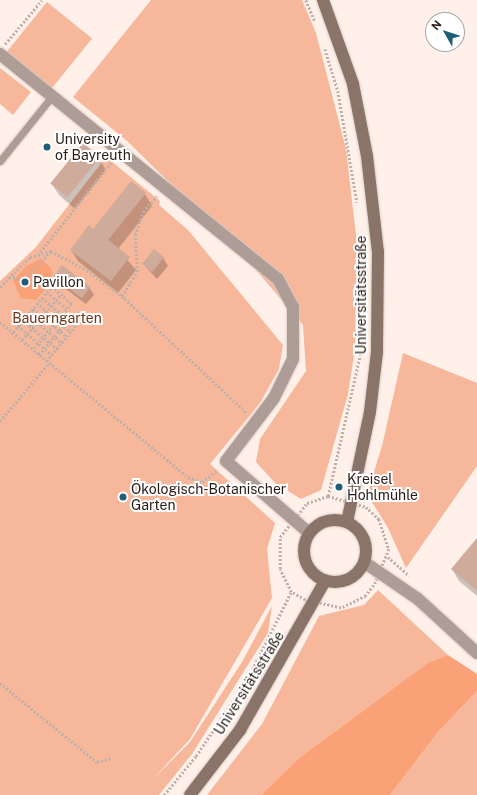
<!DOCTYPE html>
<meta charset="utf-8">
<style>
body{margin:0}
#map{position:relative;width:477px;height:795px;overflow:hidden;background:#fff0e9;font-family:"Public Sans",sans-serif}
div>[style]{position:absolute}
.green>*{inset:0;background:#f6b79a;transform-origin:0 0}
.forest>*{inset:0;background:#faa177}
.shadow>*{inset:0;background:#0003}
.building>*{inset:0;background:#ceab9b;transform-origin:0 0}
.path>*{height:2.5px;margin-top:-1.25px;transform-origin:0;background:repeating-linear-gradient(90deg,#beb0a9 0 2px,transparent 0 4px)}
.roads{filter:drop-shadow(0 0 1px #d8cac3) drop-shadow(0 0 1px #d8cac3)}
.lane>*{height:7px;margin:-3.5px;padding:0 3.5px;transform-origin:3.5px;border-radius:3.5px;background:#ad9d96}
.street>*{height:12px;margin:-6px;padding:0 6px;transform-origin:6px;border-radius:6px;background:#ad9d96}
.secondary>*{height:12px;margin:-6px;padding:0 6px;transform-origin:6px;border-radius:6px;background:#8a746a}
.secondary>.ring{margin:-6px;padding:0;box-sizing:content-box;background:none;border:12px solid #8a746a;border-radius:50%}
.dots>*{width:11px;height:11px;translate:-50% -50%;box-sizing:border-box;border:2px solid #fff;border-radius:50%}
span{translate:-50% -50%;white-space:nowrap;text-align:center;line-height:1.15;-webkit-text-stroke:4px #fff;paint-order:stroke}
.poi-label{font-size:14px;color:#281b15}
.left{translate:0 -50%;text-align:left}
.street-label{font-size:14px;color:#281b15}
.park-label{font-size:14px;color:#6e3518}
.north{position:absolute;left:425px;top:12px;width:40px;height:40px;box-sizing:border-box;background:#fff;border:1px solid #a9a4a1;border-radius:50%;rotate:309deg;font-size:11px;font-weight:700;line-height:16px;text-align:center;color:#281b15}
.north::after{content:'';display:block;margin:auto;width:14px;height:18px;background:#1f5e74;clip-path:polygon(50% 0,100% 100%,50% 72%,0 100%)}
</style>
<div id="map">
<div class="green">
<div style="clip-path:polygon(151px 0,302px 0,316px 33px,346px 149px,357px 244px,355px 349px,348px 394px,321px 490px,301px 499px,275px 483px,256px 462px,260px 439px,306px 371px,303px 325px,245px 257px,126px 140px,73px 97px)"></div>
<div style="left:47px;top:2px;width:58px;height:64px;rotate:39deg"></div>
<div style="clip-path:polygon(0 68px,31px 92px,13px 115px,0 104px)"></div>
<div style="clip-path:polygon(106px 157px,160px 201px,159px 205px,188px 230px,283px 345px,279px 369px,260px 403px,210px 464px,275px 523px,267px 549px,272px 598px,190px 739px,151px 781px,190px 742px,242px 662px,272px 606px,268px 633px,192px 754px,159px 795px,0 795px,0 281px,36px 247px)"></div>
<div style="clip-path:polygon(403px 353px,477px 383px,477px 466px,406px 568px,388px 528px,367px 494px,382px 446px)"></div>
<div style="clip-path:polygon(378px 590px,448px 655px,429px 662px,299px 758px,261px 795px,207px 795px,262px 724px,319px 616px,364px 605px)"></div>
<div style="clip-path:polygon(477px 691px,477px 795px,390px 795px,438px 732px)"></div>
</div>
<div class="forest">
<div style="clip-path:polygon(41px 259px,52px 269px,52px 282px,36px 300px,21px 298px,13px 281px,26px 266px)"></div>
<div style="clip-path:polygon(448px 655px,477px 674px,477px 691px,438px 732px,390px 795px,261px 795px,299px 758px,429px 662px)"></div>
</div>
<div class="shadow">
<div style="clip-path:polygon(99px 158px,106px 170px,75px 209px,59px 195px,52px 184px)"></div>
<div style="clip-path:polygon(145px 194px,152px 206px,118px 249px,136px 270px,118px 293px,78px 261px,71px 250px)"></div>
<div style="clip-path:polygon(163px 258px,168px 266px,157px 279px,143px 264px)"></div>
<div style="clip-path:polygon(54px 276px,89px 287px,94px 295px,86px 304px,59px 284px)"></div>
<div style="clip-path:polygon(477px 539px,477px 596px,459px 581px,452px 569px)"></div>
</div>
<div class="building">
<div style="left:83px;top:143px;width:22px;height:52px;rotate:39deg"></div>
<div style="clip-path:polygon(131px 181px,146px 193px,108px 240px,130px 257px,111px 281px,70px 250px,89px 225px,93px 229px)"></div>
<div style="left:154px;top:249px;width:13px;height:19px;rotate:39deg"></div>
<div style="left:62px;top:265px;width:36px;height:14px;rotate:38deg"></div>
<div style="clip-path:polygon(477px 538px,477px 591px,451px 569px)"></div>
</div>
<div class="path">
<div style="left:306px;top:0;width:23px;rotate:67deg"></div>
<div style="left:5px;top:44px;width:57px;rotate:-49.9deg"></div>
<div style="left:325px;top:49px;width:44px;rotate:72.8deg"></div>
<div style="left:338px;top:91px;width:113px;rotate:80.3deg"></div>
<div style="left:40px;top:252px;width:117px;rotate:-51.6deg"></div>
<div style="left:9px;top:277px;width:16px;rotate:7deg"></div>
<div style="left:25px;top:279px;width:37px;rotate:-47deg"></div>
<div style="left:0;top:287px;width:42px;rotate:-45deg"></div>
<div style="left:30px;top:257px;width:22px;rotate:-16deg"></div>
<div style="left:51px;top:251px;width:41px;rotate:27.8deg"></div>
<div style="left:87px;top:270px;width:44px;rotate:36.6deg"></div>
<div style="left:122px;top:296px;width:28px;rotate:-58deg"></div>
<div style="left:137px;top:272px;width:37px;rotate:-93deg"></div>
<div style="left:135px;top:235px;width:24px;rotate:-71deg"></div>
<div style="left:143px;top:212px;width:21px;rotate:-49deg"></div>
<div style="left:47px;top:292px;width:26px;rotate:40deg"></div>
<div style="left:122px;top:296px;width:171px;rotate:43.1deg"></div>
<div style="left:42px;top:298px;width:44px;rotate:39.5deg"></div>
<div style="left:76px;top:326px;width:45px;rotate:129.6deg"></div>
<div style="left:37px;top:303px;width:45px;rotate:40.5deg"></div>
<div style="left:33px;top:309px;width:44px;rotate:39.5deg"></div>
<div style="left:28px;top:315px;width:44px;rotate:39.5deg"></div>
<div style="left:23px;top:320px;width:45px;rotate:40.5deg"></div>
<div style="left:0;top:322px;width:244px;rotate:39.5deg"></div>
<div style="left:188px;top:477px;width:15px;rotate:20deg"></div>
<div style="left:202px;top:482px;width:20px;rotate:-37deg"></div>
<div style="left:18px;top:326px;width:45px;rotate:40.5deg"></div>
<div style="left:13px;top:332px;width:60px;rotate:-49.7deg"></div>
<div style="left:52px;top:286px;width:12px;rotate:42deg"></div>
<div style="left:61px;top:294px;width:15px;rotate:42deg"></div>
<div style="left:72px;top:304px;width:60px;rotate:130.3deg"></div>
<div style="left:22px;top:340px;width:60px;rotate:-49.7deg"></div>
<div style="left:39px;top:355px;width:45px;rotate:-50.4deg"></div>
<div style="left:0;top:421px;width:76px;rotate:-49.8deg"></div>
<div style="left:328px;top:496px;width:158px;rotate:-77.2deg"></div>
<div style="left:328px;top:496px;width:40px;rotate:16deg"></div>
<div style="left:366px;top:507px;width:18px;rotate:43deg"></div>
<div style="left:379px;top:519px;width:32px;rotate:72deg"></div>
<div style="left:389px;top:549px;width:35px;rotate:112deg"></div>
<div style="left:376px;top:582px;width:17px;rotate:126deg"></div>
<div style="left:366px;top:596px;width:28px;rotate:154deg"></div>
<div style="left:341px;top:608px;width:37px;rotate:-167deg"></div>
<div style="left:305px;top:600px;width:16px;rotate:-150deg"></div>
<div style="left:291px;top:592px;width:25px;rotate:-116deg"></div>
<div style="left:280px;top:569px;width:32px;rotate:-90deg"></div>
<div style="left:280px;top:537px;width:43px;rotate:-51.5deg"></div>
<div style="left:307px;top:503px;width:22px;rotate:-18deg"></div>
<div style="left:388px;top:557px;width:28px;rotate:41deg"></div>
<div style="left:0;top:683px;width:125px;rotate:39.2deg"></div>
<div style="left:97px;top:762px;width:15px;rotate:-16deg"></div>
<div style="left:164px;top:795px;width:50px;rotate:-50.6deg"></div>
<div style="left:196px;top:756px;width:92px;rotate:-56.1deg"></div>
<div style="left:247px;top:680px;width:98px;rotate:-63.4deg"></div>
</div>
<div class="roads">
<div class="lane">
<div style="left:0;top:161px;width:83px;rotate:-51.3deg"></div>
</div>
<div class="street">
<div style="left:0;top:54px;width:358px;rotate:39deg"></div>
<div style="left:278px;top:279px;width:32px;rotate:62deg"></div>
<div style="left:293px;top:307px;width:52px;rotate:90deg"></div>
<div style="left:293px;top:359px;width:43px;rotate:116deg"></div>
<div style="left:274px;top:398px;width:79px;rotate:127.3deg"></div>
<div style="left:226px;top:461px;width:110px;rotate:40.9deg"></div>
<div style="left:364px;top:562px;width:65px;rotate:34.4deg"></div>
<div style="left:418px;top:599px;width:80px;rotate:42.5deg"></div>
</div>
<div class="secondary">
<div style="left:323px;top:0;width:89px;rotate:70.3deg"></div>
<div style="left:353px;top:84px;width:73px;rotate:79deg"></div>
<div style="left:367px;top:156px;width:97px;rotate:83.5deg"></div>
<div style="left:378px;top:252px;width:100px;rotate:90.6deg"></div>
<div style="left:377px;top:352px;width:60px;rotate:96.7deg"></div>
<div style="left:370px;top:412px;width:112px;rotate:101.8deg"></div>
<div class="ring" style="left:304px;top:520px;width:50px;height:50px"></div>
<div style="left:190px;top:795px;width:82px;rotate:-52.4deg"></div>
<div style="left:240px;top:730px;width:172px;rotate:-60.3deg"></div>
</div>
</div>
<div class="dots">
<div style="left:47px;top:147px;background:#1f5e74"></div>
<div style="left:25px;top:282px;background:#1f5e74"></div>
<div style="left:339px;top:487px;background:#1f5e74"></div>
<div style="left:123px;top:497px;background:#1f5e74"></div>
</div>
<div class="poi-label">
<span class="left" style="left:55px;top:147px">University<br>of Bayreuth</span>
<span class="left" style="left:33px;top:282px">Pavillon</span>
<span class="left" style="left:347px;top:487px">Kreisel<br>Hohlmühle</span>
<span class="left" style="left:131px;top:497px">Ökologisch-Botanischer<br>Garten</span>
</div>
<div class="street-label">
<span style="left:361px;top:295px;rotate:-90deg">Universitätsstraße</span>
<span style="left:249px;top:683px;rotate:-58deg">Universitätsstraße</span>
</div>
<div class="park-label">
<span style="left:57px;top:318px">Bauerngarten</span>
</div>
<div class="north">N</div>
</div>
